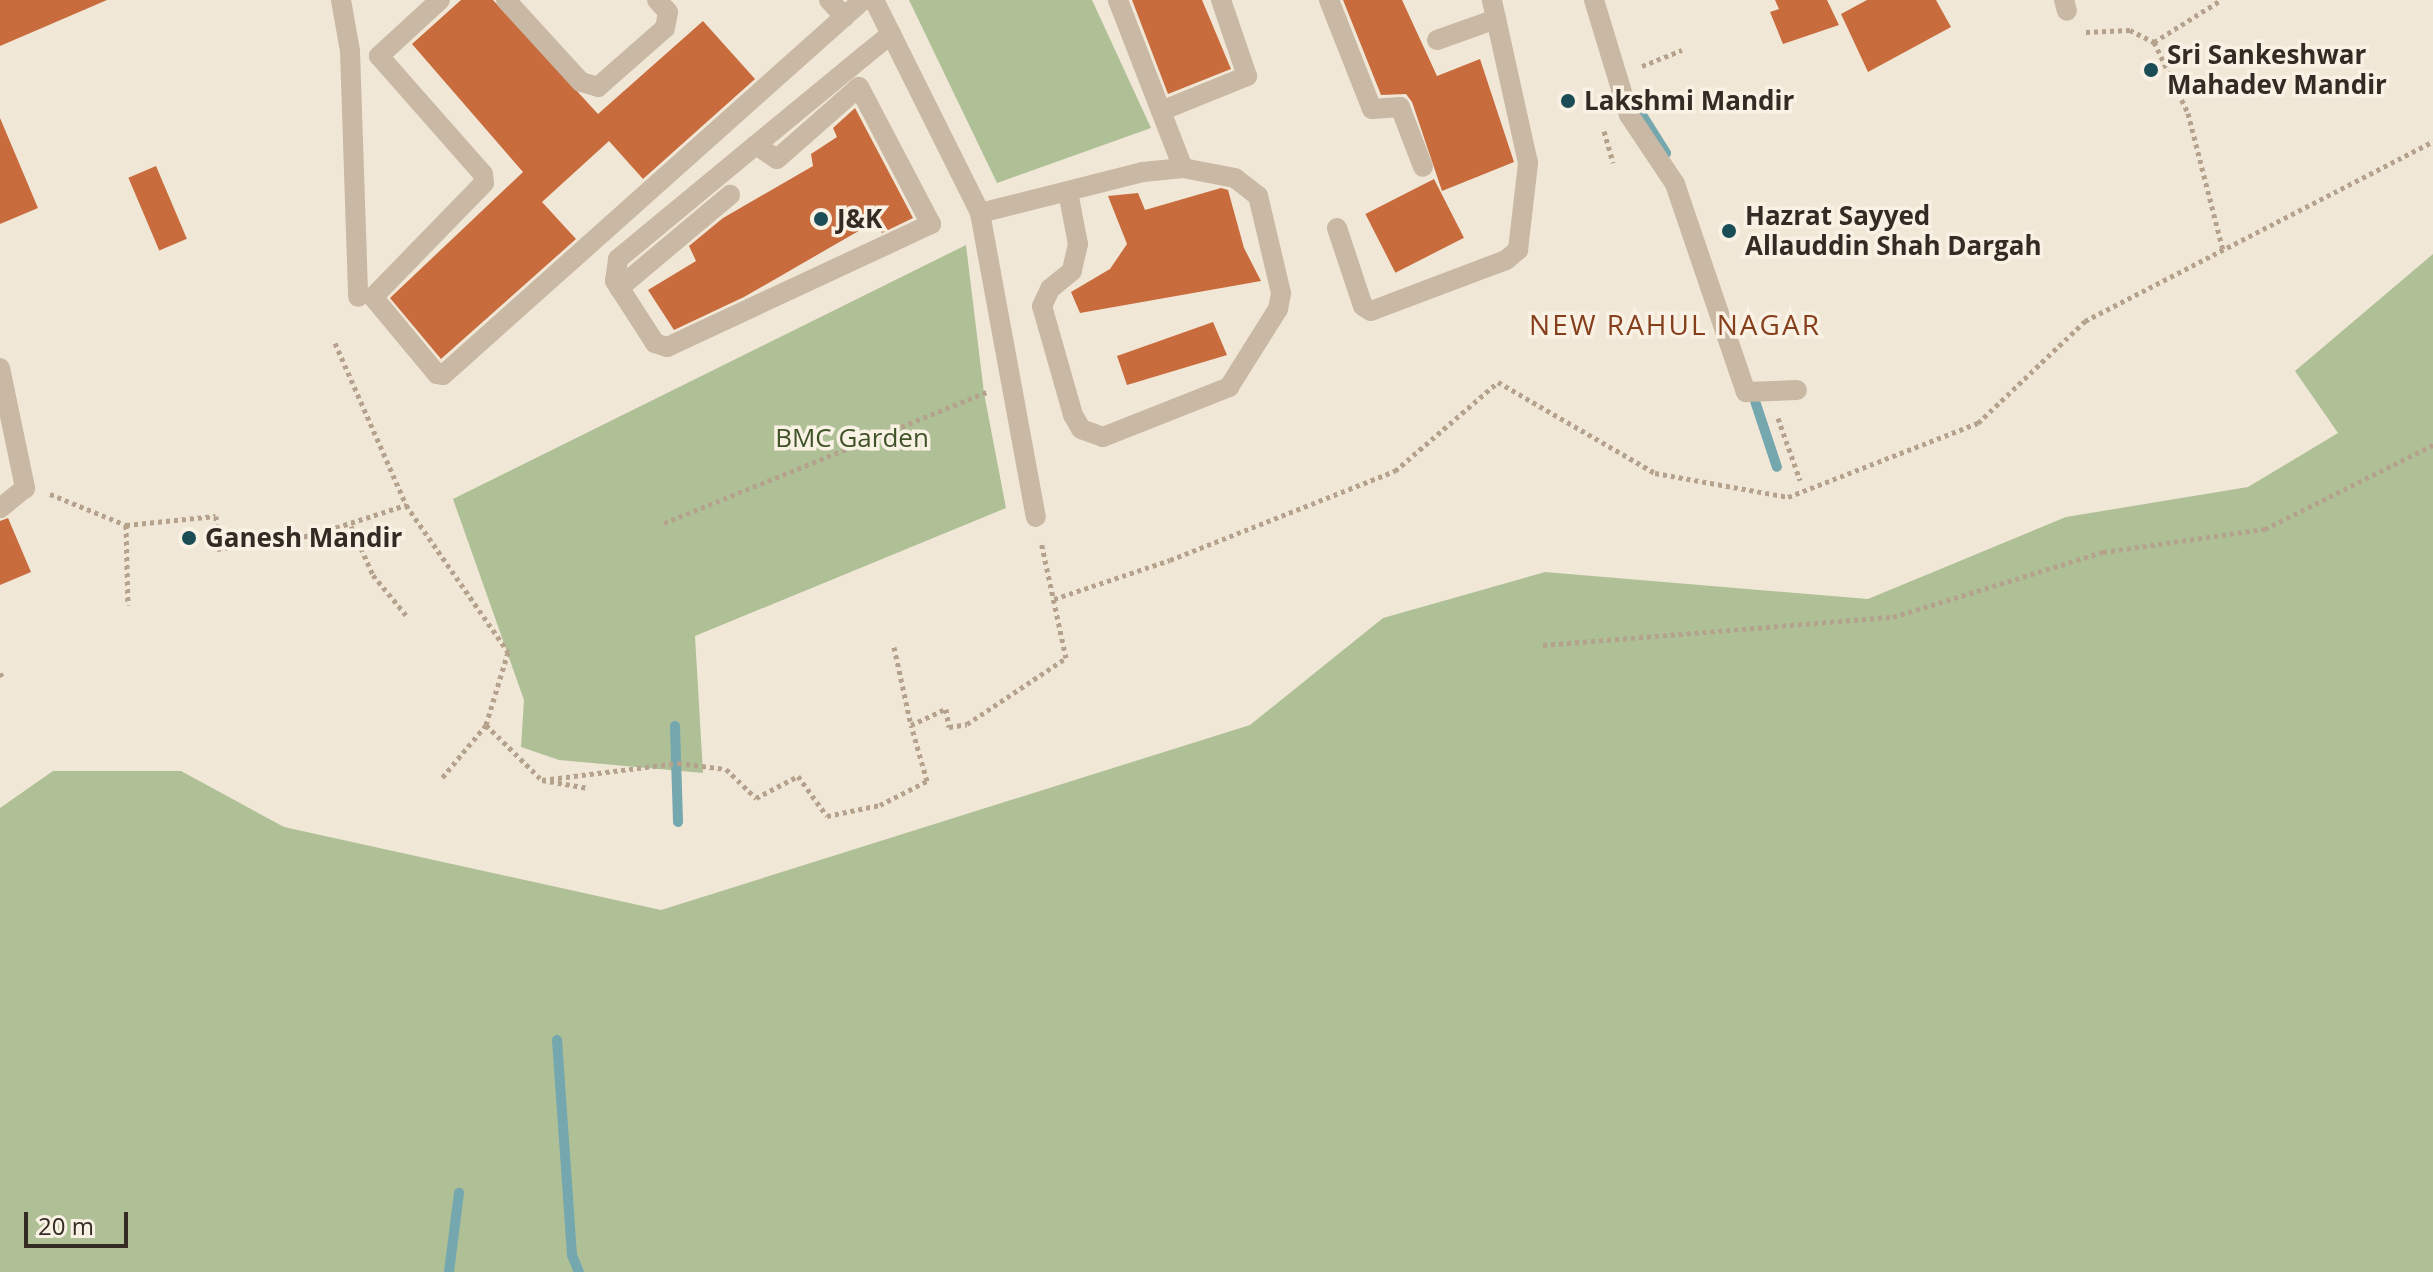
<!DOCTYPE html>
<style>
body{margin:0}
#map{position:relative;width:2433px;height:1272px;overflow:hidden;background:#f1e7d7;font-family:"Open Sans",sans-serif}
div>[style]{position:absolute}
.green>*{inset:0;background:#afc097}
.stream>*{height:10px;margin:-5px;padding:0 5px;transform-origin:5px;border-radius:5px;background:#75a7af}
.building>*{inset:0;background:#c96c3d;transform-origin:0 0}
.path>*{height:5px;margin-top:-2.5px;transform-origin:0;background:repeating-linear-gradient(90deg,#b5a28d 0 4px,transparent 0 8px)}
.minor>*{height:20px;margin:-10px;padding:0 10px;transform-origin:10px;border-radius:10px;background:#c9b8a3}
.dots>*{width:22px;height:22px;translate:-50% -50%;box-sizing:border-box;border:4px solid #f9f1e3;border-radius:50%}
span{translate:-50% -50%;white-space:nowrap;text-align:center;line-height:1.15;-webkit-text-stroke:7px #f9f1e3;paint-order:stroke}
.poi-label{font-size:26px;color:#342b25;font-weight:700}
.left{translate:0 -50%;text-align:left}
.park-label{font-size:26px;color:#3f5328}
.neighbourhood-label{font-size:28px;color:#853f1c;letter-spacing:2px}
.scale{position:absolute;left:24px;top:1212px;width:104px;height:36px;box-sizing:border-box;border:4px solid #342b25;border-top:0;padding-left:10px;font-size:24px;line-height:28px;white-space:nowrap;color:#342b25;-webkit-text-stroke:6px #f9f1e3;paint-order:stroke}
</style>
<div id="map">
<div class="green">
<div style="clip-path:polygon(909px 0,1092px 0,1151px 128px,997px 183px)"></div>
<div style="clip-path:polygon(966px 245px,984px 393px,1006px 508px,695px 636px,703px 773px,559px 760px,521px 747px,524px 700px,453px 499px)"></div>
<div style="clip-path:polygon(2433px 254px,2433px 1272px,0 1272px,0 808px,53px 771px,181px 771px,284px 827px,661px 910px,1250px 725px,1383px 618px,1545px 572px,1868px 599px,2066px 517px,2248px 487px,2338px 433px,2295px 371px)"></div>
</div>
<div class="stream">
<div style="left:1632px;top:99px;width:64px;rotate:57.8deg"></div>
<div style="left:1751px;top:389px;width:82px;rotate:71.6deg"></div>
<div style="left:675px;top:726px;width:96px;rotate:88.2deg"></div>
<div style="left:557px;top:1040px;width:216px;rotate:86deg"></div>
<div style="left:572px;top:1255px;width:18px;rotate:68deg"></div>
<div style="left:449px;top:1272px;width:80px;rotate:-82.8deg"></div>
</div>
<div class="building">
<div style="clip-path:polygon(0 0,107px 0,0 46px)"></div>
<div style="clip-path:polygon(461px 0,493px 0,598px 114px,703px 21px,755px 79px,643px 179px,609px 141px,542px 202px,576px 239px,441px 359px,390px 298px,523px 172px,412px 44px)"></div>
<div style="clip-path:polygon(1132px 0,1202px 0,1231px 69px,1168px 94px)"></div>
<div style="clip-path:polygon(1343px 0,1402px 0,1437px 76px,1480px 59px,1514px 162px,1442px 191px,1412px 102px,1406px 94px,1381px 95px)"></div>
<div style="clip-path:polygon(1775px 0,1827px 0,1839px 25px,1783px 44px,1770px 12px,1779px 9px)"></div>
<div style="clip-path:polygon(1867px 0,1936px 0,1951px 27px,1868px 72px,1841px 14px)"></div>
<div style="clip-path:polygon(855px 108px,913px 218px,882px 233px,876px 221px,744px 297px,674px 330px,648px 290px,696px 261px,689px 246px,723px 218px,813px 166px,811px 154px,837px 137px,833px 128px)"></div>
<div style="clip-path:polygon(0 118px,38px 208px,0 224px)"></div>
<div style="left:156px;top:166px;width:79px;height:30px;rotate:67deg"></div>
<div style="left:1434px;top:179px;width:66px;height:77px;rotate:63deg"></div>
<div style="clip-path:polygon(1221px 188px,1228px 190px,1244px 248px,1261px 281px,1080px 313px,1071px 292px,1110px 269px,1127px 244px,1108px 196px,1138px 193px,1145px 210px)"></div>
<div style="clip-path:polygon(1213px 322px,1227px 355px,1127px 385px,1117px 356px)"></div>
<div style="clip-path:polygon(8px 518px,31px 572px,0 585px,0 521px)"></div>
</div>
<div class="path">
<div style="left:2086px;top:32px;width:44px;rotate:-2.6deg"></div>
<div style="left:2130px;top:30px;width:27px;rotate:27deg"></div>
<div style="left:2154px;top:42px;width:79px;rotate:64.4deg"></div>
<div style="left:2188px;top:113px;width:141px;rotate:75.7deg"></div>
<div style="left:2154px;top:42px;width:79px;rotate:-32.1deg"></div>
<div style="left:1642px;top:66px;width:43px;rotate:-21.8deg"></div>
<div style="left:1604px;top:131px;width:33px;rotate:74deg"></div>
<div style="left:335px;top:343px;width:177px;rotate:66.3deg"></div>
<div style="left:406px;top:505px;width:179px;rotate:55.2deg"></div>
<div style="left:508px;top:652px;width:76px;rotate:106.8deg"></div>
<div style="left:486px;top:725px;width:70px;rotate:129.8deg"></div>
<div style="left:1778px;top:418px;width:66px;rotate:70.5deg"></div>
<div style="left:50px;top:494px;width:82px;rotate:22.2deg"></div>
<div style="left:126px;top:525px;width:90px;rotate:-5.7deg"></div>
<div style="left:216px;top:516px;width:33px;rotate:88deg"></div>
<div style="left:217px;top:549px;width:97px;rotate:-8.3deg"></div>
<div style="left:313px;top:535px;width:98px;rotate:-17.9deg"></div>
<div style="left:664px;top:523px;width:348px;rotate:-22.1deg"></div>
<div style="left:126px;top:525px;width:80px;rotate:88.6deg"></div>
<div style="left:351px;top:526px;width:54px;rotate:65.8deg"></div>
<div style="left:373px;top:575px;width:52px;rotate:50.5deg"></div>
<div style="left:1054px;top:599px;width:122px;rotate:-18.6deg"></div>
<div style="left:1170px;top:560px;width:242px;rotate:-21.6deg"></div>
<div style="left:1395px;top:471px;width:136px;rotate:-40.8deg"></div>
<div style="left:1498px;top:382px;width:181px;rotate:30.1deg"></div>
<div style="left:1655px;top:473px;width:135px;rotate:10.2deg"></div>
<div style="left:1788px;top:497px;width:204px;rotate:-21.3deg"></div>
<div style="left:1978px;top:423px;width:148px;rotate:-43.6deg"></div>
<div style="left:2085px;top:321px;width:392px;rotate:-27.3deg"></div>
<div style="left:1543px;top:645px;width:351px;rotate:-4.6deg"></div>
<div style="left:1893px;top:617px;width:220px;rotate:-17.2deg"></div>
<div style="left:2103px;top:552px;width:164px;rotate:-8.1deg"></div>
<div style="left:2265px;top:529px;width:188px;rotate:-26.6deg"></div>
<div style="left:894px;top:647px;width:80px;rotate:77.7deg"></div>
<div style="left:0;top:673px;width:6px;rotate:59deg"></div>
<div style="left:486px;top:725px;width:78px;rotate:44.5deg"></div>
<div style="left:542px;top:780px;width:47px;rotate:9.9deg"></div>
<div style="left:542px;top:780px;width:137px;rotate:-7.1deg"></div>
<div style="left:678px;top:763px;width:48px;rotate:7.1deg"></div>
<div style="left:726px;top:769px;width:42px;rotate:44deg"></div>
<div style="left:756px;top:798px;width:47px;rotate:-27.6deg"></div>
<div style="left:798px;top:776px;width:49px;rotate:54.1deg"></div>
<div style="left:827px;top:816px;width:54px;rotate:-11.7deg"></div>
<div style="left:880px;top:805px;width:53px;rotate:-27.1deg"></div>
<div style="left:927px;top:781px;width:58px;rotate:-105.9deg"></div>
<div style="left:911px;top:725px;width:38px;rotate:-25deg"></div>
<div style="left:946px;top:709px;width:18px;rotate:81deg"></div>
<div style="left:949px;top:727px;width:18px;rotate:-9deg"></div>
<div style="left:967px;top:724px;width:119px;rotate:-33.7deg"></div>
<div style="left:1066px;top:658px;width:120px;rotate:-102.1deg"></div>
</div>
<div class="minor">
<div style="left:341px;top:0;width:52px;rotate:80deg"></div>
<div style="left:350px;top:51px;width:246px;rotate:88.1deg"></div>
<div style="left:440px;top:0;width:83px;rotate:137.4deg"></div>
<div style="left:379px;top:56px;width:157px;rotate:48.6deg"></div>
<div style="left:483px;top:174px;width:9px;rotate:84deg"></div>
<div style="left:484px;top:183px;width:159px;rotate:134.2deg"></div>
<div style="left:373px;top:297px;width:100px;rotate:50.3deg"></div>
<div style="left:437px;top:374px;width:6px;rotate:9deg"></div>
<div style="left:443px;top:375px;width:563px;rotate:-41.76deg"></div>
<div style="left:506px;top:0;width:111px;rotate:47.6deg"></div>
<div style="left:581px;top:82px;width:18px;rotate:16deg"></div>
<div style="left:598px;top:87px;width:89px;rotate:-41.4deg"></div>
<div style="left:665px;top:28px;width:16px;rotate:-79deg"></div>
<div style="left:668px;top:12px;width:16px;rotate:-133deg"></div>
<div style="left:829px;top:0;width:23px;rotate:47deg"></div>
<div style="left:874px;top:0;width:238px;rotate:63.5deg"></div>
<div style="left:980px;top:213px;width:309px;rotate:79.6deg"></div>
<div style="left:1329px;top:0;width:117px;rotate:68.5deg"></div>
<div style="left:1372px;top:109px;width:28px;rotate:-4deg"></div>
<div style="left:1400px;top:107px;width:64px;rotate:69deg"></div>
<div style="left:1594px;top:0;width:120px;rotate:73.1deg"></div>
<div style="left:1629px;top:115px;width:83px;rotate:56.3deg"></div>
<div style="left:1675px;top:184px;width:220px;rotate:71.2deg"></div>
<div style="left:1746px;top:392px;width:51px;rotate:-2.2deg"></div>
<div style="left:2064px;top:0;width:11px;rotate:75deg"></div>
<div style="left:1437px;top:40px;width:63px;rotate:-19.6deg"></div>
<div style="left:1161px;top:111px;width:93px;rotate:-22.1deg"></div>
<div style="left:1247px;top:76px;width:80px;rotate:-108.9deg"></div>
<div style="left:756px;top:145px;width:25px;rotate:34deg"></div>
<div style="left:777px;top:159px;width:109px;rotate:-41.3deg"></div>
<div style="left:859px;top:87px;width:155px;rotate:62.3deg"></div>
<div style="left:931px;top:224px;width:291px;rotate:155deg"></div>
<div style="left:667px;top:347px;width:13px;rotate:-162deg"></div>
<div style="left:655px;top:343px;width:74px;rotate:-122.8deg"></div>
<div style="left:615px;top:281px;width:22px;rotate:-82deg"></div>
<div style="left:618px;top:259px;width:179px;rotate:-39.6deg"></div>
<div style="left:756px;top:145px;width:140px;rotate:-39.5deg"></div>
<div style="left:864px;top:56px;width:35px;rotate:-39deg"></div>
<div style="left:1068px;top:192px;width:53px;rotate:79.1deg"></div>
<div style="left:1078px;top:244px;width:28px;rotate:103deg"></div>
<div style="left:1072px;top:271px;width:28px;rotate:141deg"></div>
<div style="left:1050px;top:289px;width:19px;rotate:115deg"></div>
<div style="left:1042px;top:306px;width:113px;rotate:74.1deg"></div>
<div style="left:1073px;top:415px;width:16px;rotate:60deg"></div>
<div style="left:1081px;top:429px;width:23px;rotate:20deg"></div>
<div style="left:1103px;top:437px;width:136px;rotate:-21.6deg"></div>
<div style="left:1229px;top:387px;width:92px;rotate:-57.9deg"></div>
<div style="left:1278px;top:309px;width:16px;rotate:-79deg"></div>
<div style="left:1281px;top:293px;width:100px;rotate:-103.3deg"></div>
<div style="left:1258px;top:196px;width:29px;rotate:-142deg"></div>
<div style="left:1235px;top:178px;width:53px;rotate:-169.1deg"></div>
<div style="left:980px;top:213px;width:168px;rotate:-14.1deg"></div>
<div style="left:1143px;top:172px;width:40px;rotate:-5.7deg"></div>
<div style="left:1183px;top:168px;width:180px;rotate:-111.2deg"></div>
<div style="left:1337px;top:228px;width:82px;rotate:71.6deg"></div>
<div style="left:1363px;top:306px;width:9px;rotate:32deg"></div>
<div style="left:1371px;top:311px;width:144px;rotate:-20.7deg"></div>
<div style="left:1506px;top:260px;width:16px;rotate:-40deg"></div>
<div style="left:1518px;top:250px;width:88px;rotate:-83.4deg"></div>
<div style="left:1528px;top:163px;width:167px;rotate:-102.5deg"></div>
<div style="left:619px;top:288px;width:145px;rotate:-40deg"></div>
<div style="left:0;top:368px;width:123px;rotate:78.2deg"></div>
<div style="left:25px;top:488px;width:32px;rotate:141deg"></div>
</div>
<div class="dots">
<div style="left:2151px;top:70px;background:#1a4d56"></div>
<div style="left:1568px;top:101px;background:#1a4d56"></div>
<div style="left:821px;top:219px;background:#1a4d56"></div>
<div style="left:1729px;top:231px;background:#1a4d56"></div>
<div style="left:189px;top:538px;background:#1a4d56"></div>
</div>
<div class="poi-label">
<span class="left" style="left:2167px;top:70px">Sri Sankeshwar<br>Mahadev Mandir</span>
<span class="left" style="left:1584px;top:101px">Lakshmi Mandir</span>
<span class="left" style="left:1745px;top:231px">Hazrat Sayyed<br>Allauddin Shah Dargah</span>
<span class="left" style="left:837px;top:219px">J&amp;K</span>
<span class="left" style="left:205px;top:538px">Ganesh Mandir</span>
</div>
<div class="park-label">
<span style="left:852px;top:438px">BMC Garden</span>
</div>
<div class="neighbourhood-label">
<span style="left:1675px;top:324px">NEW RAHUL NAGAR</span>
</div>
<div class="scale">20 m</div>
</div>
